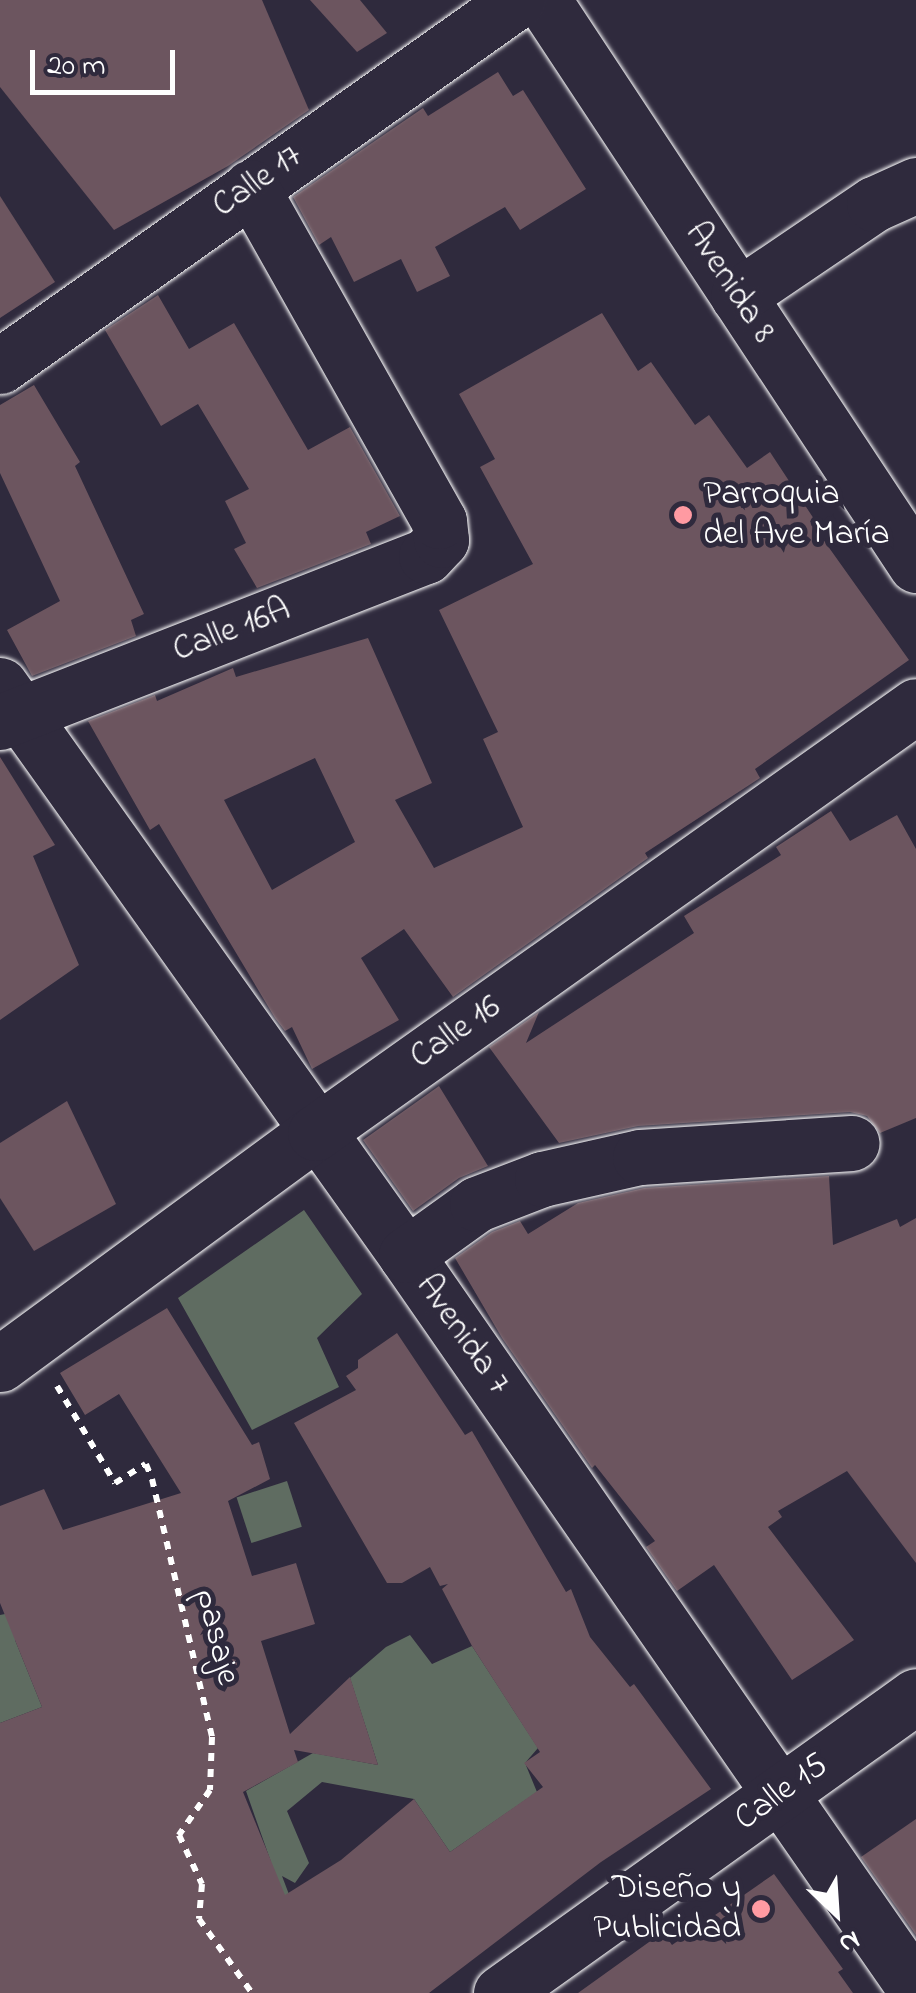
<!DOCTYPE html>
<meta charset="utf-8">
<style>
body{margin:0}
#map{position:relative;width:916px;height:1993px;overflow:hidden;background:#2f2a3d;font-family:"Indie Flower",sans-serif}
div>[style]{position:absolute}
.green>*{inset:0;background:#5f6c61;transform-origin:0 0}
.building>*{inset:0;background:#6c555f}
.path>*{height:6px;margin-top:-3px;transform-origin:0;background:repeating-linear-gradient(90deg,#fff 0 8px,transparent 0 16px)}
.roads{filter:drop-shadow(0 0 2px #fff) drop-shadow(0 0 2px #fff)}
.minor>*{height:55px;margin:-27.5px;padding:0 27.5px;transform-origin:27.5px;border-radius:27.5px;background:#2f2a3d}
.dots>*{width:28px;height:28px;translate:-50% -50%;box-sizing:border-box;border:5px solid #2f2a3d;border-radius:50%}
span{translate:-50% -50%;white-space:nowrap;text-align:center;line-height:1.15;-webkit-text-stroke:10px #2f2a3d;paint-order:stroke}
.street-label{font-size:35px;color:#fff}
.poi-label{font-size:35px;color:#fff}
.left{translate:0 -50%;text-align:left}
.right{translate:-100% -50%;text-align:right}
.north{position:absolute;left:786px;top:1863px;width:100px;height:100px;-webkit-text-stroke:8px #2f2a3d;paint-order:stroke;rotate:155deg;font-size:28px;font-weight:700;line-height:40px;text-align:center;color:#fff}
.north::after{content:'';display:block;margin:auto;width:35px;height:45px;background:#fff;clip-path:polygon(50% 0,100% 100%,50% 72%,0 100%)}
.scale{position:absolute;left:30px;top:50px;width:145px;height:45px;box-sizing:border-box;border:5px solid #fff;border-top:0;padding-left:12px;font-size:30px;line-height:35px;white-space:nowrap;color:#fff;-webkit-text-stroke:8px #2f2a3d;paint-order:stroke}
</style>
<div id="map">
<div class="green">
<div style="clip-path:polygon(304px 1210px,362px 1294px,317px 1338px,339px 1387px,252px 1430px,178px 1298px)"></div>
<div style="left:287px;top:1481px;width:48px;height:53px;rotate:72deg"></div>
<div style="clip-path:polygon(5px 1614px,48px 1627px,15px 1640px,42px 1707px,0 1723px,0 1615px)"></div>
<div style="clip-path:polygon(410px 1635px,432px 1664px,472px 1646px,538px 1748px,525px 1763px,537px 1792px,450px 1852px,414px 1799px,322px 1782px,287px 1811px,309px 1863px,295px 1883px,282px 1876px,290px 1897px,221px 1887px,271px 1862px,246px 1791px,313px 1753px,378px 1765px,350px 1678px,386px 1647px)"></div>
</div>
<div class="building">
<div style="clip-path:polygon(0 0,262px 0,309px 110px,228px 166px,114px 230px,0 87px)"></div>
<div style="clip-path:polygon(310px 0,360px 0,387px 33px,357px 52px)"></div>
<div style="clip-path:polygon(498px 72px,513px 96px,523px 90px,586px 189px,520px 230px,505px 207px,435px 247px,450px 276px,417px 292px,401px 259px,354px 282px,331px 237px,319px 245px,293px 197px,423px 108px,428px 116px)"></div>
<div style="clip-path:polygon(0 196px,55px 282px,0 318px)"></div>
<div style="clip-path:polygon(158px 295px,189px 349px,234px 323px,308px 450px,350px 427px,400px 516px,366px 532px,371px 544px,257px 588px,234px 549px,246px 543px,225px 501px,249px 489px,198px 404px,161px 426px,105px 330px)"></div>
<div style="clip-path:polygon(evenodd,602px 313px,638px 371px,651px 362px,695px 425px,709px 415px,747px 468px,770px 452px,814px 519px,810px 521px,909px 660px,755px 769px,760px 778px,645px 853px,648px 858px,453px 997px,404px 929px,361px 958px,399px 1020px,312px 1069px,292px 1027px,285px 1031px,275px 1018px,159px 824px,150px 830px,88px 721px,155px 695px,157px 701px,233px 668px,236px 677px,368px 638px,432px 783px,395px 800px,434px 868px,523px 827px,483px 739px,498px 732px,439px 610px,533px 564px,480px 467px,495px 459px,459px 394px,602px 313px,315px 758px,355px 842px,272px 890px,224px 800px,315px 758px)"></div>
<div style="clip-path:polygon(34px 385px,80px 462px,75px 466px,144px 614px,131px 620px,136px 636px,32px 676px,7px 630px,60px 601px,0 473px,0 405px)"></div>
<div style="clip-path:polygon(0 757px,55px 845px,33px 856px,79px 965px,0 1020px)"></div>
<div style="clip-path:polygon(831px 811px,850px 841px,897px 815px,916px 849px,916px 1118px,880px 1133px,867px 1116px,850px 1112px,638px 1126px,559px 1143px,489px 1047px,539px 1012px,526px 1043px,694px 933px,684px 916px,781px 855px,776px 847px)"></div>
<div style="clip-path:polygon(439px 1086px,488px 1166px,459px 1178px,413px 1211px,363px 1140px)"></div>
<div style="clip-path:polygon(67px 1101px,116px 1204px,34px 1251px,0 1198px,0 1143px)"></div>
<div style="clip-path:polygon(829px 1176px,833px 1245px,897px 1219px,900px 1227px,916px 1218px,916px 1563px,847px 1471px,778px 1511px,782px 1517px,768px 1527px,854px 1640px,792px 1680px,714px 1565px,677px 1591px,646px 1547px,655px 1541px,595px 1465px,592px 1468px,502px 1338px,455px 1258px,492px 1232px,520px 1221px,528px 1234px,578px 1203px,644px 1188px)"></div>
<div style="clip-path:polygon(167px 1308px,252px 1445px,259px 1442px,270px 1479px,228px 1501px,252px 1576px,296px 1563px,315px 1624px,261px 1641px,290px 1734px,350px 1677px,378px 1765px,294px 1750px,298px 1762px,243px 1792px,285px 1895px,341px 1860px,414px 1799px,450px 1852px,543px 1787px,524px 1763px,540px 1752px,472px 1646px,442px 1589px,448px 1584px,440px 1586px,430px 1567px,402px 1583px,387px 1583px,294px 1423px,356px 1390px,346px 1376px,358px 1368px,358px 1360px,397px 1333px,465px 1435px,472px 1431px,566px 1592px,571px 1589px,590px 1637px,630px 1687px,634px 1684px,711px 1789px,601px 1862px,429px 1993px,0 1993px,0 1723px,42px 1707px,0 1603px,0 1506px,44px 1489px,63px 1530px,181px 1493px,119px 1394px,85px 1415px,60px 1373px)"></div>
<div style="clip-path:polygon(916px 1819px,916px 1935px,861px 1857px)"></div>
<div style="clip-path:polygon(774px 1874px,843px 1969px,838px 1972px,853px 1993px,578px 1993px,663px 1932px,672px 1945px)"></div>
</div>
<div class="path">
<div style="left:57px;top:1386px;width:113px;rotate:59.1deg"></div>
<div style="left:115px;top:1483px;width:36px;rotate:-32deg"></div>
<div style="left:146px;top:1464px;width:16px;rotate:68deg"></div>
<div style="left:152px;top:1479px;width:265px;rotate:76.9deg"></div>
<div style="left:212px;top:1737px;width:53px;rotate:92.2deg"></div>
<div style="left:210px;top:1790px;width:55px;rotate:124.6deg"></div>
<div style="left:179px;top:1835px;width:54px;rotate:64.9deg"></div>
<div style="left:202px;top:1884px;width:35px;rotate:95deg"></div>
<div style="left:199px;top:1919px;width:91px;rotate:54.4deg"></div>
</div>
<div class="roads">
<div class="minor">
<div style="left:543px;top:0;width:677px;rotate:56.57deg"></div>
<div style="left:738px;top:296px;width:164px;rotate:-34.1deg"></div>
<div style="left:874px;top:204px;width:46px;rotate:-24.3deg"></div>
<div style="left:0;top:366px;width:634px;rotate:-35.24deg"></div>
<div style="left:0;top:685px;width:700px;rotate:54.54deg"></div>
<div style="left:406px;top:1255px;width:895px;rotate:55.24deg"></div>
<div style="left:0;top:722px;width:457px;rotate:-21.3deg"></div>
<div style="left:426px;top:556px;width:22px;rotate:-47deg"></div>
<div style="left:441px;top:540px;width:19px;rotate:-96deg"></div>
<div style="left:439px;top:521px;width:383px;rotate:-119.4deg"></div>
<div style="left:406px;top:1255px;width:87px;rotate:-35.7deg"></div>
<div style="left:477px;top:1204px;width:70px;rotate:-21deg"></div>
<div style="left:542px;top:1179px;width:100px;rotate:-12.7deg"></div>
<div style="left:640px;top:1157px;width:212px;rotate:-3.8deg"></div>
<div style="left:0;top:1364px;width:391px;rotate:-36.3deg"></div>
<div style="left:315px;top:1133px;width:737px;rotate:-35.39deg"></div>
<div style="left:501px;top:1993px;width:510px;rotate:-35.59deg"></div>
</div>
</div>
<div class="dots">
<div style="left:683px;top:515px;background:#ff9aa2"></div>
<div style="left:761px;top:1909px;background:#ff9aa2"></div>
</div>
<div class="street-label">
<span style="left:258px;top:182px;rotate:-35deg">Calle 17</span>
<span style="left:729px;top:283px;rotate:57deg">Avenida 8</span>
<span style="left:232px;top:631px;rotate:-21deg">Calle 16A</span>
<span style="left:456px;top:1033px;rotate:-35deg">Calle 16</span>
<span style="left:462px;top:1335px;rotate:55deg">Avenida 7</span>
<span style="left:216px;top:1637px;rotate:76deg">pasaje</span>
<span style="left:782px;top:1793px;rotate:-36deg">Calle 15</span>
</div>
<div class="poi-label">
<span class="left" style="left:703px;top:515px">Parroquia<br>del Ave María</span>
<span class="right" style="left:741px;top:1909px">Diseño y<br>Publicidad</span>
</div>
<div class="north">N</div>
<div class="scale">20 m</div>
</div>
